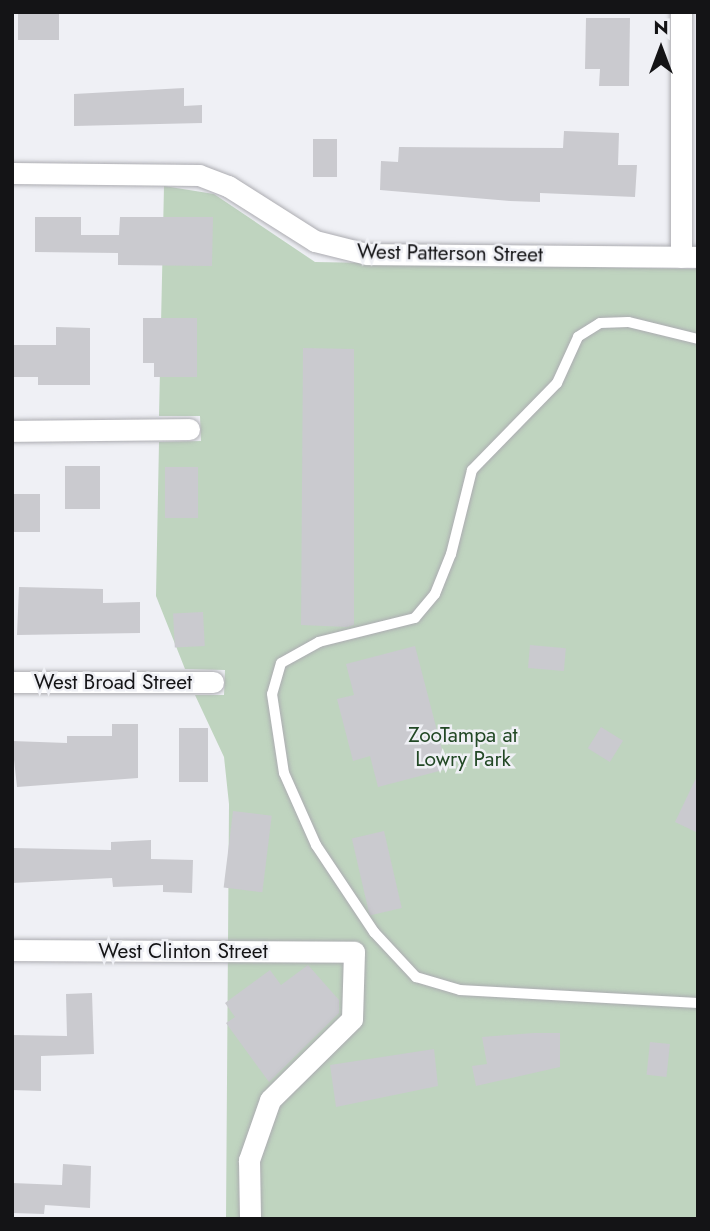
<!DOCTYPE html>
<style>
body{margin:0}
#map{position:relative;width:710px;height:1231px;overflow:hidden;background:#eff0f5;font-family:Jost,sans-serif}
div>[style]{position:absolute}
.green>*{inset:0;background:#bfd4bf}
.building>*{inset:0;background:#cacacf;transform-origin:0 0}
.roads{filter:drop-shadow(0 0 2px #acacb1) drop-shadow(0 0 2px #acacb1)}
.lane>*{height:10px;margin:-5px;padding:0 5px;transform-origin:5px;border-radius:5px;background:#fff}
.street>*{height:21px;margin:-10.5px;padding:0 10.5px;transform-origin:10.5px;border-radius:10.5px;background:#fff}
span{translate:-50% -50%;white-space:nowrap;text-align:center;line-height:1.15;-webkit-text-stroke:5px #eff0f5;paint-order:stroke}
.street-label{font-size:21px;color:#141416}
.park-label{font-size:21px;color:#224825}
.frame{position:absolute;inset:0;border:14px solid #141416;pointer-events:none}
.north{position:absolute;left:626px;top:14px;width:70px;height:70px;-webkit-text-stroke:5px #eff0f5;paint-order:stroke;rotate:0deg;font-size:19px;font-weight:700;line-height:28px;text-align:center;color:#141416}
.north::after{content:'';display:block;margin:auto;width:24px;height:32px;background:#141416;clip-path:polygon(50% 0,100% 100%,50% 72%,0 100%)}
</style>
<div id="map">
<div class="green">
<div style="clip-path:polygon(164px 186px,214px 194px,315px 262px,698px 269px,698px 1219px,226px 1219px,229px 804px,224px 757px,195px 695px,224px 695px,225px 670px,185px 669px,156px 596px,159px 442px,201px 441px,200px 416px,159px 416px)"></div>
</div>
<div class="building">
<div style="left:18px;top:12px;width:41px;height:28px"></div>
<div style="clip-path:polygon(586px 18px,630px 18px,629px 86px,599px 86px,600px 69px,585px 69px)"></div>
<div style="clip-path:polygon(184px 88px,184px 106px,202px 105px,202px 123px,74px 126px,74px 94px)"></div>
<div style="clip-path:polygon(564px 131px,619px 133px,618px 165px,637px 165px,635px 197px,540px 193px,540px 202px,510px 201px,380px 190px,381px 161px,398px 162px,399px 147px,563px 148px)"></div>
<div style="left:313px;top:139px;width:24px;height:38px"></div>
<div style="clip-path:polygon(35px 217px,81px 217px,81px 235px,119px 235px,120px 217px,213px 217px,212px 266px,118px 265px,118px 253px,35px 252px)"></div>
<div style="clip-path:polygon(143px 318px,197px 318px,197px 377px,154px 377px,154px 363px,143px 363px)"></div>
<div style="clip-path:polygon(56px 327px,90px 328px,90px 385px,38px 385px,38px 377px,12px 377px,12px 345px,56px 345px)"></div>
<div style="clip-path:polygon(303px 348px,354px 349px,354px 625px,347px 627px,301px 625px)"></div>
<div style="left:65px;top:466px;width:35px;height:43px"></div>
<div style="left:165px;top:467px;width:33px;height:51px"></div>
<div style="left:12px;top:494px;width:28px;height:38px"></div>
<div style="clip-path:polygon(19px 587px,103px 589px,103px 603px,140px 602px,140px 633px,17px 635px)"></div>
<div style="left:203px;top:612px;width:34px;height:30px;rotate:87deg"></div>
<div style="left:530px;top:645px;width:36px;height:23px;rotate:5deg"></div>
<div style="clip-path:polygon(415px 646px,447px 769px,378px 787px,370px 756px,353px 761px,337px 699px,354px 695px,346px 664px)"></div>
<div style="clip-path:polygon(112px 724px,138px 724px,138px 778px,17px 787px,12px 741px,67px 743px,67px 736px,112px 736px)"></div>
<div style="left:601px;top:727px;width:26px;height:25px;rotate:32deg"></div>
<div style="left:179px;top:728px;width:29px;height:54px"></div>
<div style="clip-path:polygon(698px 774px,698px 833px,675px 822px)"></div>
<div style="left:233px;top:811px;width:39px;height:77px;rotate:7deg"></div>
<div style="left:384px;top:831px;width:79px;height:33px;rotate:77deg"></div>
<div style="clip-path:polygon(151px 840px,151px 859px,193px 860px,192px 893px,163px 892px,163px 885px,113px 887px,112px 878px,12px 883px,12px 848px,111px 850px,111px 842px)"></div>
<div style="clip-path:polygon(308px 965px,339px 1000px,339px 1013px,269px 1082px,226px 1023px,235px 1017px,225px 1003px,270px 970px,281px 985px)"></div>
<div style="clip-path:polygon(92px 993px,94px 1054px,41px 1056px,41px 1091px,12px 1090px,12px 1035px,67px 1036px,66px 994px)"></div>
<div style="clip-path:polygon(534px 1033px,560px 1033px,560px 1067px,476px 1086px,472px 1066px,487px 1064px,482px 1037px)"></div>
<div style="left:650px;top:1042px;width:20px;height:33px;rotate:6deg"></div>
<div style="clip-path:polygon(434px 1049px,438px 1086px,336px 1107px,330px 1065px)"></div>
<div style="clip-path:polygon(63px 1164px,91px 1166px,90px 1208px,45px 1205px,44px 1214px,12px 1213px,12px 1183px,62px 1185px)"></div>
</div>
<div class="roads">
<div class="lane">
<div style="left:698px;top:339px;width:72px;rotate:-166.3deg"></div>
<div style="left:628px;top:322px;width:28px;rotate:178deg"></div>
<div style="left:600px;top:323px;width:26px;rotate:148deg"></div>
<div style="left:578px;top:337px;width:51px;rotate:114.5deg"></div>
<div style="left:557px;top:383px;width:122px;rotate:134.3deg"></div>
<div style="left:472px;top:470px;width:87px;rotate:104deg"></div>
<div style="left:451px;top:554px;width:43px;rotate:111.8deg"></div>
<div style="left:435px;top:594px;width:31px;rotate:130deg"></div>
<div style="left:415px;top:618px;width:99px;rotate:166deg"></div>
<div style="left:319px;top:642px;width:43px;rotate:151.1deg"></div>
<div style="left:281px;top:663px;width:32px;rotate:106deg"></div>
<div style="left:272px;top:694px;width:80px;rotate:81.4deg"></div>
<div style="left:284px;top:773px;width:79px;rotate:66deg"></div>
<div style="left:316px;top:845px;width:105px;rotate:56.3deg"></div>
<div style="left:374px;top:932px;width:62px;rotate:47deg"></div>
<div style="left:416px;top:977px;width:46px;rotate:16.5deg"></div>
<div style="left:460px;top:990px;width:238px;rotate:3.1deg"></div>
</div>
<div class="street">
<div style="left:12px;top:173px;width:187px;rotate:0.6deg"></div>
<div style="left:199px;top:175px;width:31px;rotate:21deg"></div>
<div style="left:228px;top:186px;width:103px;rotate:32.3deg"></div>
<div style="left:315px;top:241px;width:54px;rotate:14deg"></div>
<div style="left:367px;top:254px;width:331px;rotate:0.5deg"></div>
<div style="left:681px;top:257px;width:245px;rotate:-90deg"></div>
<div style="left:12px;top:431px;width:177px;rotate:-0.6deg"></div>
<div style="left:12px;top:682px;width:201px"></div>
<div style="left:12px;top:950px;width:342px;rotate:0.3deg"></div>
<div style="left:354px;top:952px;width:67px;rotate:91.7deg"></div>
<div style="left:352px;top:1019px;width:115px;rotate:135.4deg"></div>
<div style="left:270px;top:1100px;width:64px;rotate:109.3deg"></div>
<div style="left:249px;top:1160px;width:59px;rotate:89deg"></div>
</div>
</div>
<div class="street-label">
<span style="left:450px;top:253px;rotate:1deg">West Patterson Street</span>
<span style="left:113px;top:682px">West Broad Street</span>
<span style="left:183px;top:951px">West Clinton Street</span>
</div>
<div class="park-label">
<span style="left:463px;top:747px">ZooTampa at<br>Lowry Park</span>
</div>
<div class="frame"></div>
<div class="north">N</div>
</div>
